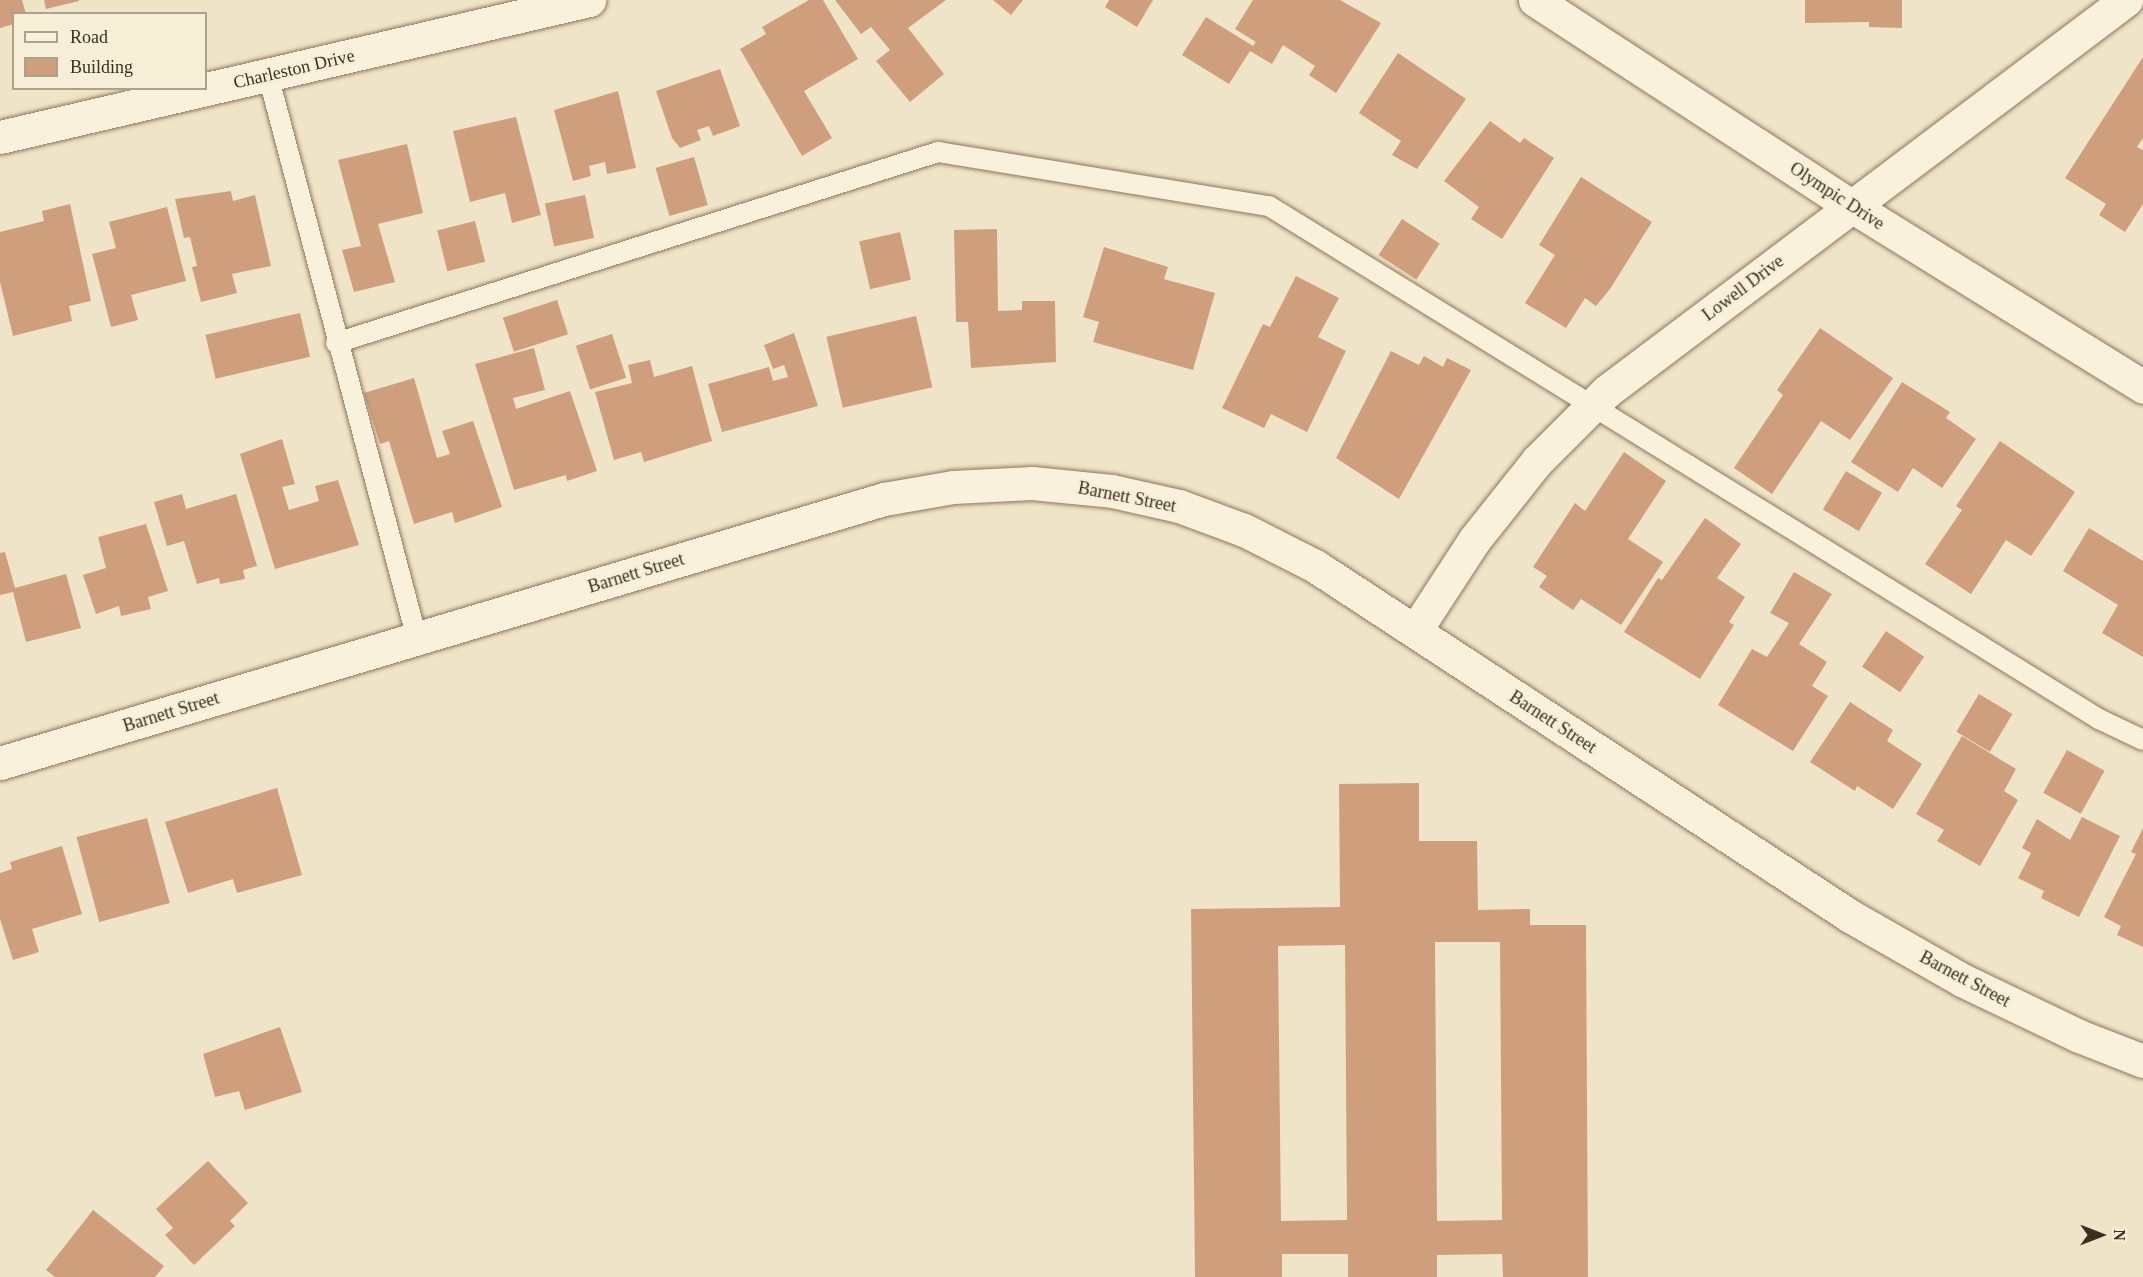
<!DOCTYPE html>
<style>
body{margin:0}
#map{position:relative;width:2143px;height:1277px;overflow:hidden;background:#f0e4c8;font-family:Georgia,serif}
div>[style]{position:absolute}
.building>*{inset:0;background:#cf9f7d;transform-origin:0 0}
.roads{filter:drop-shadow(0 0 2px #8d765c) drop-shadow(0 0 2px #8d765c)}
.service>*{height:20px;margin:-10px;padding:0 10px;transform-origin:10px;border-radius:10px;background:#faf1dc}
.minor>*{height:33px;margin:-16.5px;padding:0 16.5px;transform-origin:16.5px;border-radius:16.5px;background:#faf1dc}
.tertiary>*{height:33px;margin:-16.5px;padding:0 16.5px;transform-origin:16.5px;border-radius:16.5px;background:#faf1dc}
span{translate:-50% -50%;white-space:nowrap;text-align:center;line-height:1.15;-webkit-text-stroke:5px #f7eed8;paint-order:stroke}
.street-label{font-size:18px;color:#3d2e20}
.legend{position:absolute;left:12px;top:12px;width:195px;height:78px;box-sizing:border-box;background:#f7eed8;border:2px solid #ada18e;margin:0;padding:8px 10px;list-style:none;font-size:18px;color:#3d2e20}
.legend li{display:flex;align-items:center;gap:12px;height:30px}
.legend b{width:30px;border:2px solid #ada18e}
.north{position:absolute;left:2071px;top:1205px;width:60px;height:60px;-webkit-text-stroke:4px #f7eed8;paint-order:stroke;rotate:90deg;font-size:16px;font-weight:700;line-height:24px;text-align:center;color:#3d2e20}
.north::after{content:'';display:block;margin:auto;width:21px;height:27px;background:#3d2e20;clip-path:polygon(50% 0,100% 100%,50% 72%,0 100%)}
</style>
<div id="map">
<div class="building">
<div style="clip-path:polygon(0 0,22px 0,26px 14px,14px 14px,14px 24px,0 28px)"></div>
<div style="clip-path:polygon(44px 0,79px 0,79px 1px,46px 9px)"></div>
<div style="clip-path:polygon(809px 0,823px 0,858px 59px,804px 91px,832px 138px,802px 156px,740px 49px,766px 34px,762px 27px)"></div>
<div style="clip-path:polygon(835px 0,946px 0,908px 28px,944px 74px,910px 102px,876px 61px,890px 50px,871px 27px,861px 34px)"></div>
<div style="clip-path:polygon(993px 0,1023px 0,1011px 15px)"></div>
<div style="clip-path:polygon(1109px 0,1153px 0,1137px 27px,1105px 7px)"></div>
<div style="clip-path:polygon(1253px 0,1340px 0,1381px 23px,1336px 93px,1309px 75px,1315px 66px,1283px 45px,1272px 64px,1250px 51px,1229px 84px,1182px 55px,1206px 17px,1253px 46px,1256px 42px,1235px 29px)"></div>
<div style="clip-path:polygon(1805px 0,1902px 0,1902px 28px,1869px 27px,1869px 22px,1805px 23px)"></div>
<div style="clip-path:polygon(1398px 53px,1466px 99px,1417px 169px,1392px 155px,1401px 141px,1359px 113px)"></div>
<div style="clip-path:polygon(2143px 57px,2143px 138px,2137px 147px,2143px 150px,2143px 204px,2125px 232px,2099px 215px,2106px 204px,2065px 178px)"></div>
<div style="clip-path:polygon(720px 69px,740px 126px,713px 136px,709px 126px,697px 130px,701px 140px,680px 148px,672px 138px,656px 91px)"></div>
<div style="clip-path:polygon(618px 91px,636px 168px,607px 174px,605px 162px,589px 166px,591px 176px,573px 181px,554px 110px)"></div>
<div style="clip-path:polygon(516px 117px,541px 215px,512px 223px,505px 193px,470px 202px,453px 131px)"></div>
<div style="clip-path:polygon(1490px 121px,1520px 143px,1524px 138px,1554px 158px,1502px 239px,1471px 219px,1479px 207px,1444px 181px)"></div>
<div style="clip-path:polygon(407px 144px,423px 213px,378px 224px,395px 282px,354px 292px,342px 250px,361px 246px,338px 160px)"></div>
<div style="left:694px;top:157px;width:50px;height:40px;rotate:74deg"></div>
<div style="clip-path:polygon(1581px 177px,1652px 222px,1610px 289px,1596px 306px,1585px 298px,1566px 328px,1525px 303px,1555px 255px,1539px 245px)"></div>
<div style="clip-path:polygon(231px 191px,233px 201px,255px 195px,271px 266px,232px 274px,237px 293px,201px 302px,192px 267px,197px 266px,190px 237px,184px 238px,175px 199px)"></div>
<div style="left:585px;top:195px;width:44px;height:41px;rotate:78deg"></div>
<div style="clip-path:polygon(70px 204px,91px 301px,69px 306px,72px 321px,13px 336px,0 282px,0 232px,44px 221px,42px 211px)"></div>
<div style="clip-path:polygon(167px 207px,186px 281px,131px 295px,138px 320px,111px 327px,92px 254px,116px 248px,109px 222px)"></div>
<div style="left:1402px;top:219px;width:45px;height:43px;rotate:33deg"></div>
<div style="left:475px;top:221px;width:42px;height:39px;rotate:76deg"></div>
<div style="clip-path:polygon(997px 229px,998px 311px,1022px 310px,1022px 301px,1055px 301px,1056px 362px,971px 368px,968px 322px,956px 322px,954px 230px)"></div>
<div style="left:900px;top:232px;width:49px;height:42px;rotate:77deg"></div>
<div style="clip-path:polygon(1104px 247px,1168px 267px,1164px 279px,1215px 293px,1193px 370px,1093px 342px,1099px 322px,1083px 317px)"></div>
<div style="clip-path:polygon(1296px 276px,1339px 298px,1318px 337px,1346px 351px,1307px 432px,1271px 414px,1264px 428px,1222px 408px,1263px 324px,1270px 327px)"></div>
<div style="left:557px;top:300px;width:36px;height:57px;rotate:72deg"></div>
<div style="left:300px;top:313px;width:45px;height:97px;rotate:77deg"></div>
<div style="left:916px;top:316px;width:73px;height:92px;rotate:77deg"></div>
<div style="clip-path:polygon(1820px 328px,1893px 378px,1850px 440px,1821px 421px,1772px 494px,1734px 468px,1783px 395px,1777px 390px)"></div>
<div style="clip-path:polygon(794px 333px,818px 406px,722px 432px,708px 384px,769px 367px,773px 381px,788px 377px,784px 365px,773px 369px,764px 345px)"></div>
<div style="left:612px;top:334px;width:46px;height:38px;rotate:72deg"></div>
<div style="clip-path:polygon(534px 348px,545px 390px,513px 398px,516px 409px,570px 391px,597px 471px,567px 481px,566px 475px,514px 490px,475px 364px)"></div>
<div style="clip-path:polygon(1391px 351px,1419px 365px,1424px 356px,1443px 367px,1447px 358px,1471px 370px,1399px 499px,1336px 458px)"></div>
<div style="clip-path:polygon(650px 360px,654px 377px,692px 366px,712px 441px,644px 462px,641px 452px,614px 460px,595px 392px,632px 383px,628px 365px)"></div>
<div style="clip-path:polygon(414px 378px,437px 458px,450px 454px,442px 431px,473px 421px,502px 507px,455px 523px,452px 512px,414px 524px,389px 441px,380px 444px,364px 393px)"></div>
<div style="clip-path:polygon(1902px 382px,1950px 412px,1946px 418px,1976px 439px,1942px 488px,1913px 468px,1898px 492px,1851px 462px)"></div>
<div style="clip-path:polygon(282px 439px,295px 484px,282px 487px,289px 510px,319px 501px,315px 486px,338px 480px,359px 545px,275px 569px,240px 454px)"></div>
<div style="clip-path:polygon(2000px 441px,2075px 492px,2031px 556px,2006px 540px,1971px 594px,1925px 564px,1962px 510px,1956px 506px)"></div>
<div style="clip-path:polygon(1624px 452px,1666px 481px,1628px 539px,1663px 562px,1621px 625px,1581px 599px,1573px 610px,1539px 587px,1547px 576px,1533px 567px,1575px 503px,1585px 511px)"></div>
<div style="left:1846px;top:471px;width:42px;height:45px;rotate:31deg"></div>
<div style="clip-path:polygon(182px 494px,186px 509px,236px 494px,257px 566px,243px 570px,245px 579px,220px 584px,219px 578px,197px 584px,184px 541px,167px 546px,154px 502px)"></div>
<div style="clip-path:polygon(1705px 518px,1741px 544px,1717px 578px,1745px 597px,1729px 622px,1734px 625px,1700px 679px,1624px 632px,1658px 578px,1662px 580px)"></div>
<div style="clip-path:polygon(146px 524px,168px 591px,148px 597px,151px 609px,121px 616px,119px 606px,96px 614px,83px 575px,106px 568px,98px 537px)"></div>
<div style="clip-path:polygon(2089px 528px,2143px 561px,2143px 657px,2102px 633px,2118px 605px,2063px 571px)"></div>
<div style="clip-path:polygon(5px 552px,15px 588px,66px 574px,81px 628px,26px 642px,13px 592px,0 595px,0 553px)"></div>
<div style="clip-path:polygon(1794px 572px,1832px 594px,1799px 644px,1827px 662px,1812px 686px,1828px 696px,1793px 751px,1718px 705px,1752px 649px,1767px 657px,1789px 623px,1770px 613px)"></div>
<div style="left:1886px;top:631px;width:46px;height:43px;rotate:34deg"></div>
<div style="left:1979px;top:694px;width:39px;height:44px;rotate:31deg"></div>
<div style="clip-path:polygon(1850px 702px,1893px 730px,1887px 741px,1922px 764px,1893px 809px,1857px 786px,1855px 791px,1810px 762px)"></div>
<div style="clip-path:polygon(1962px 736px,2016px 769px,2004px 791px,2018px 800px,1980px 866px,1937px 841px,1944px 830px,1916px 814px)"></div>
<div style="left:2067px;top:750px;width:43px;height:49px;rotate:29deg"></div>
<div style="clip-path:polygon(evenodd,1419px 783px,1419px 841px,1477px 841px,1478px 910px,1530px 909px,1530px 925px,1586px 925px,1588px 1277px,1503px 1277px,1502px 1254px,1437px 1255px,1437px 1277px,1348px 1277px,1348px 1254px,1282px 1254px,1282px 1277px,1195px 1277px,1191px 909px,1340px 907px,1339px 784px,1419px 783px,1435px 942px,1500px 942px,1502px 1220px,1437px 1221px,1435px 942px,1419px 783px,1345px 945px,1347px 1220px,1281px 1221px,1278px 946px,1345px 945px)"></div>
<div style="clip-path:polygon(277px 788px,302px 875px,237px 893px,233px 879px,188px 893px,165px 822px)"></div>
<div style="clip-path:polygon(2082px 817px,2120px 836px,2079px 917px,2041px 898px,2044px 891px,2018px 878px,2031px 853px,2022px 848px,2037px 819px,2070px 840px)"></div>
<div style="left:147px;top:818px;width:88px;height:73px;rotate:75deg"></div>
<div style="clip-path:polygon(2143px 828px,2143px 947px,2117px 935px,2121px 926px,2104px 917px,2136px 854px,2131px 852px)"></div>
<div style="clip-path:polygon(62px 846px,82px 914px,32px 929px,39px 952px,13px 960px,0 919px,0 873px,12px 869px,10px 862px)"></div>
<div style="clip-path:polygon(280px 1027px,302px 1092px,245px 1110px,239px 1091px,215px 1097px,203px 1054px)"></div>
<div style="clip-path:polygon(208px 1161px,248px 1203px,230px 1221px,235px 1226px,194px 1265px,165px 1235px,173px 1228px,156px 1209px)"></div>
<div style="clip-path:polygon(93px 1210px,164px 1266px,155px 1277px,55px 1277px,46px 1270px)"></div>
</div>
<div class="roads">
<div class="service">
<div style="left:268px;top:75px;width:583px;rotate:75.2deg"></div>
<div style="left:336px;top:343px;width:632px;rotate:-17.6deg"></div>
<div style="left:938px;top:152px;width:335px;rotate:9.3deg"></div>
<div style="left:1269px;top:206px;width:976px;rotate:31.72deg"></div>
<div style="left:2099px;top:719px;width:49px;rotate:25.5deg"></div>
</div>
<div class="minor">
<div style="left:0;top:137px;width:605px;rotate:-13.09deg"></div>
<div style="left:1415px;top:631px;width:110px;rotate:-56.9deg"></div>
<div style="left:1475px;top:539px;width:100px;rotate:-51.5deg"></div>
<div style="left:1537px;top:461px;width:99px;rotate:-45deg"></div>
<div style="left:1607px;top:391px;width:650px;rotate:-36.99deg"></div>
<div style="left:0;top:763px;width:923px;rotate:-16.63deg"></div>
<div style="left:884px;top:499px;width:70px;rotate:-9.9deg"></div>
<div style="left:953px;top:487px;width:79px;rotate:-2.9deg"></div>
<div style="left:1032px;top:483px;width:80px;rotate:5.7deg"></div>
<div style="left:1112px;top:491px;width:69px;rotate:12.6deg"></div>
<div style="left:1179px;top:506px;width:69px;rotate:20.3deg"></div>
<div style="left:1244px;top:530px;width:80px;rotate:26.9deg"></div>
<div style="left:1315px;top:566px;width:639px;rotate:33.19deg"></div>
<div style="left:1850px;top:916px;width:129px;rotate:29.7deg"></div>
<div style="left:1962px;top:980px;width:130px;rotate:25.6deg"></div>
<div style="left:2079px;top:1036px;width:69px;rotate:21.3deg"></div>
</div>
<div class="tertiary">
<div style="left:1535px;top:0;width:376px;rotate:33.1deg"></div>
<div style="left:1850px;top:205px;width:345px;rotate:31.8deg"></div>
</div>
</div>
<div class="street-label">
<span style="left:294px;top:69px;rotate:-13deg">Charleston Drive</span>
<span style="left:1837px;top:196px;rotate:33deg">Olympic Drive</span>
<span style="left:1743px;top:288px;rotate:-37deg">Lowell Drive</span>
<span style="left:1127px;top:497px;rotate:11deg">Barnett Street</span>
<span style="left:636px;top:573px;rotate:-17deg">Barnett Street</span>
<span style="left:171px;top:712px;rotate:-17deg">Barnett Street</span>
<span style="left:1553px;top:722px;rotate:33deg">Barnett Street</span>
<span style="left:1965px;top:979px;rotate:28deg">Barnett Street</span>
</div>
<ul class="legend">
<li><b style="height:8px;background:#faf1dc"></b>Road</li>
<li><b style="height:16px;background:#cf9f7d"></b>Building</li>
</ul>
<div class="north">N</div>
</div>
